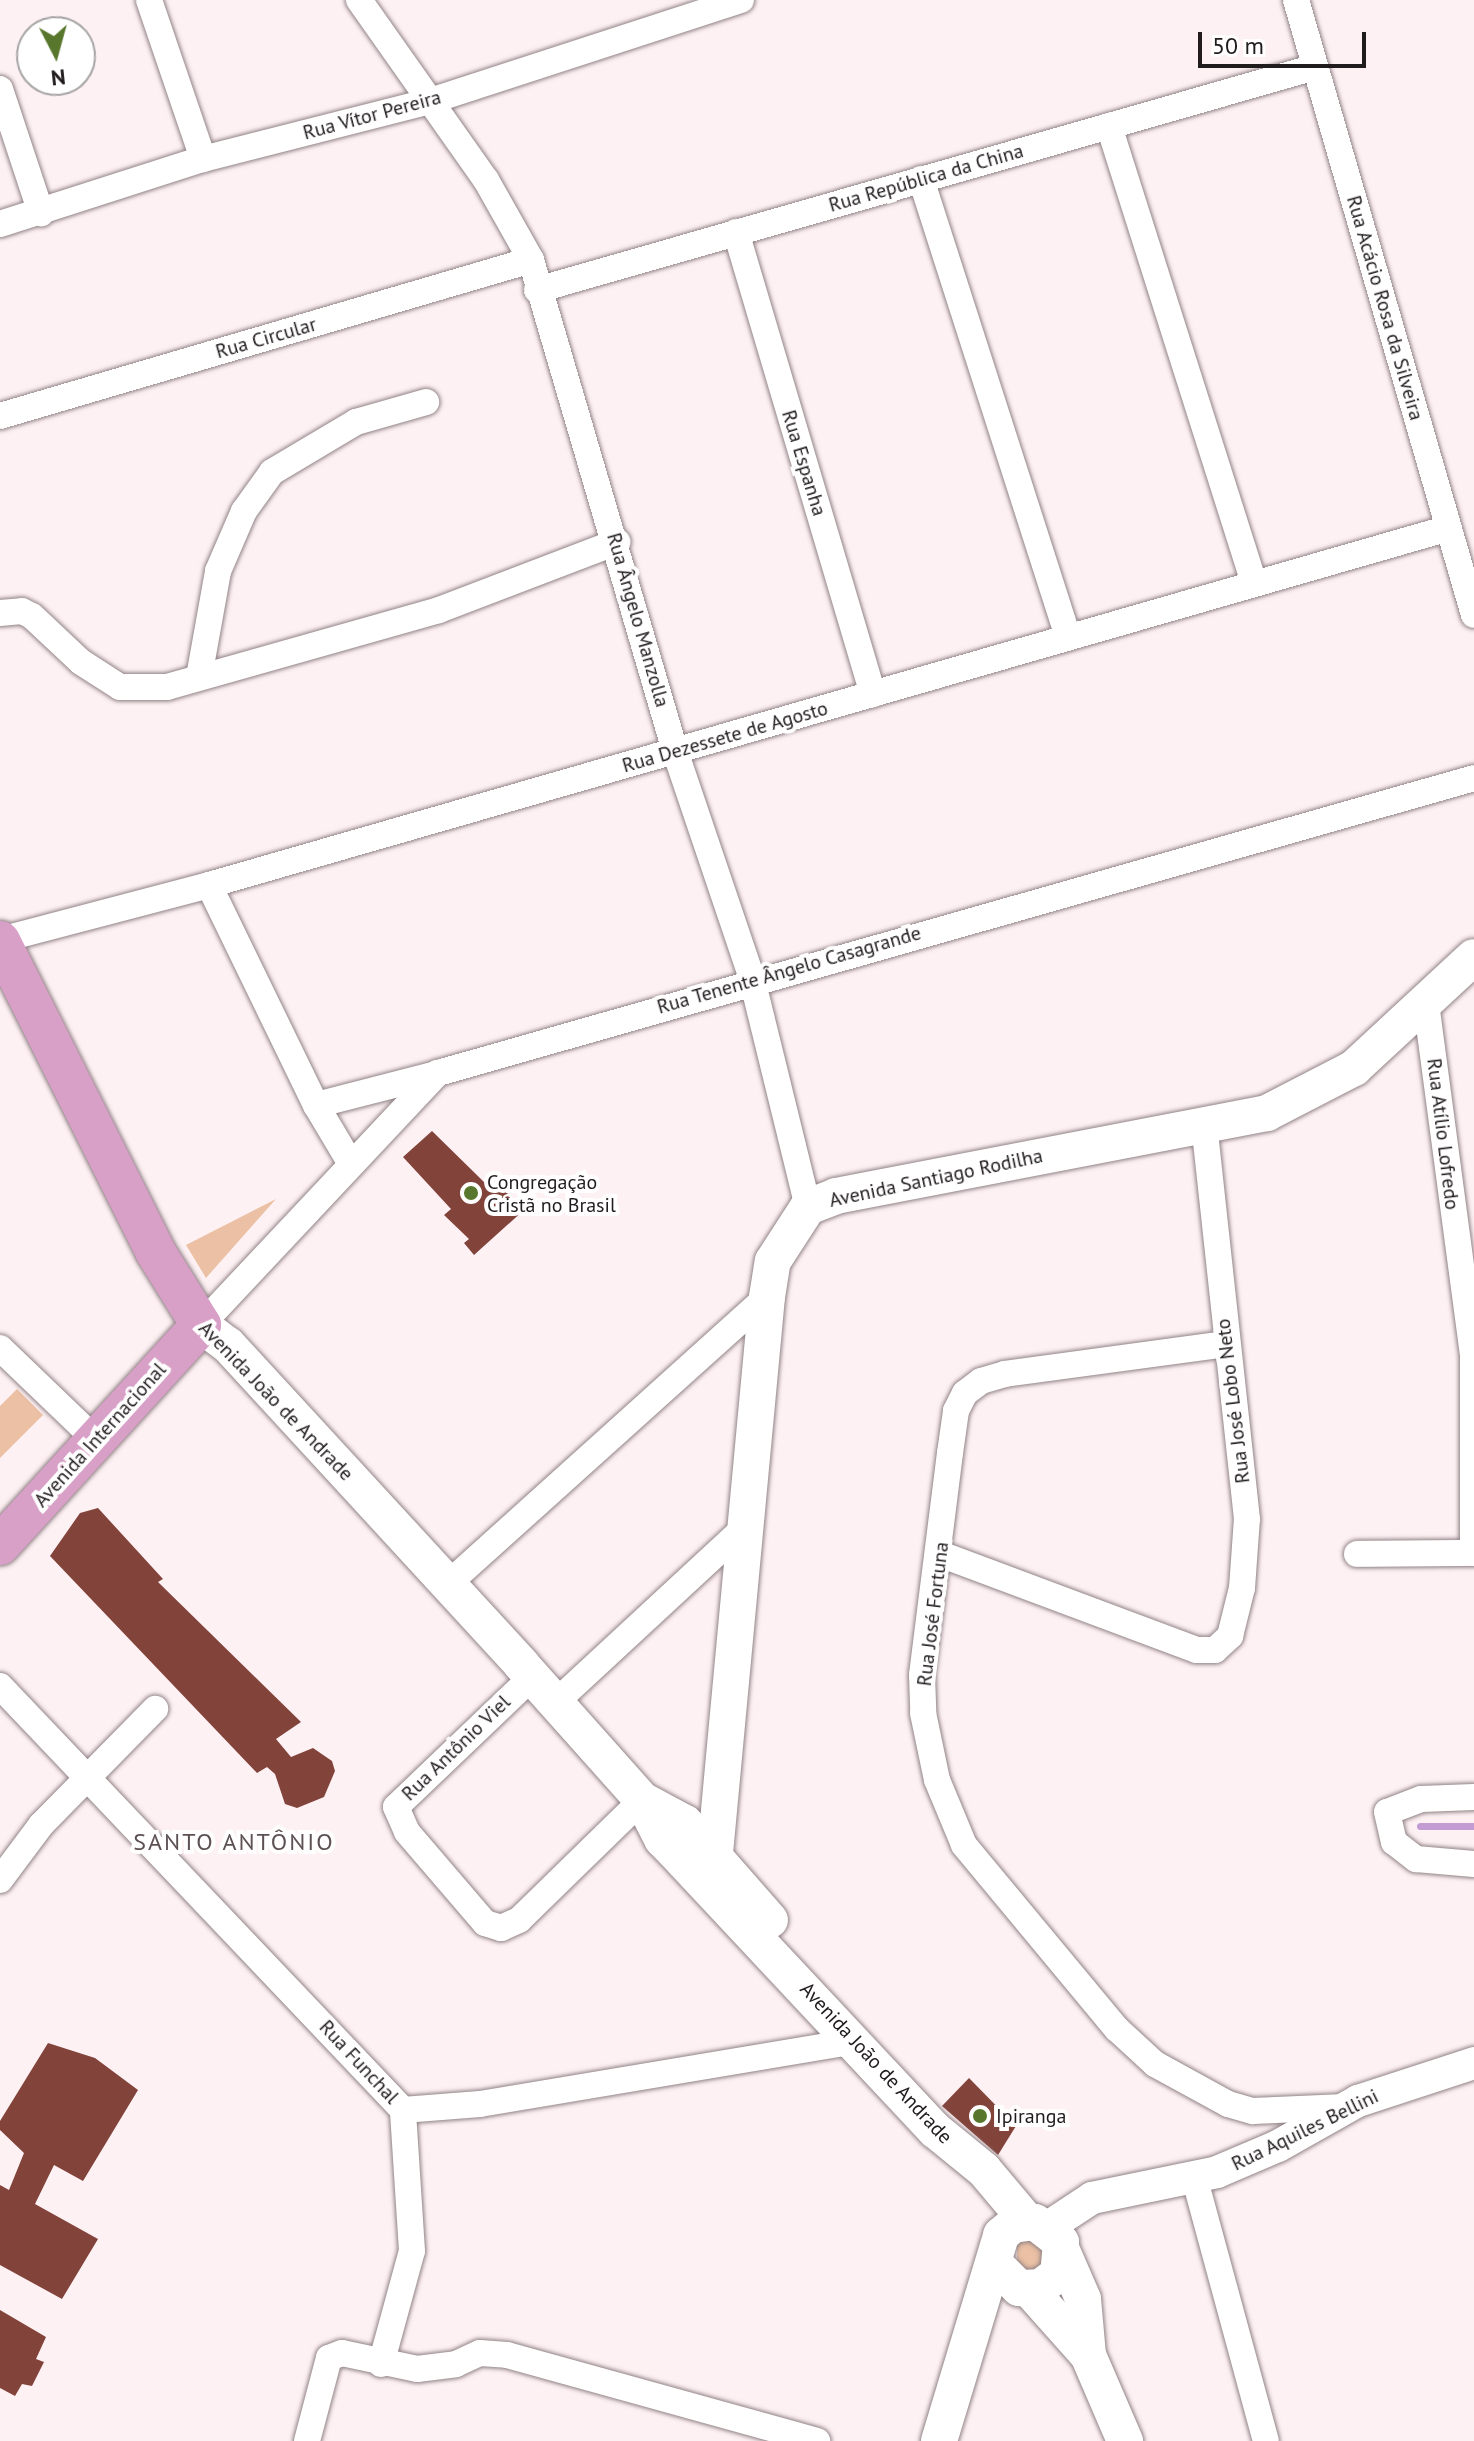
<!DOCTYPE html>
<meta charset="utf-8">
<style>
body{margin:0}
#map{position:relative;width:1474px;height:2441px;overflow:hidden;background:#fef1f4;font-family:"PT Sans",sans-serif}
div>[style]{position:absolute}
.green>*{inset:0;background:#ebc0a4}
.stream>*{height:7px;margin:-3.5px;padding:0 3.5px;transform-origin:3.5px;border-radius:3.5px;background:#c29cd3}
.building>*{inset:0;background:#82433a}
.roads{filter:drop-shadow(0 0 2px #918386) drop-shadow(0 0 2px #918386)}
.minor>*{height:26px;margin:-13px;padding:0 13px;transform-origin:13px;border-radius:13px;background:#fff}
.tertiary>*{height:32px;margin:-16px;padding:0 16px;transform-origin:16px;border-radius:16px;background:#fff}
.secondary>*{height:36px;margin:-18px;padding:0 18px;transform-origin:18px;border-radius:18px;background:#fff}
.primary>*{height:40px;margin:-20px;padding:0 20px;transform-origin:20px;border-radius:20px;background:#d89fc7}
.dots>*{width:22px;height:22px;translate:-50% -50%;box-sizing:border-box;border:4px solid #fff;border-radius:50%}
span{translate:-50% -50%;white-space:nowrap;text-align:center;line-height:1.15;-webkit-text-stroke:8px #fff;paint-order:stroke}
.street-label{font-size:20px;color:#201b1c}
.poi-label{font-size:20px;color:#201b1c}
.left{translate:0 -50%;text-align:left}
.quarter-label{font-size:24px;color:#5d5153;letter-spacing:2px}
.north{position:absolute;left:16px;top:16px;width:80px;height:80px;box-sizing:border-box;background:#fff;border:2px solid #a6a4a4;border-radius:50%;rotate:174deg;font-size:22px;font-weight:700;line-height:32px;text-align:center;color:#201b1c}
.north::after{content:'';display:block;margin:auto;width:28px;height:36px;background:#58772c;clip-path:polygon(50% 0,100% 100%,50% 72%,0 100%)}
.scale{position:absolute;left:1198px;top:32px;width:168px;height:36px;box-sizing:border-box;border:4px solid #201b1c;border-top:0;padding-left:10px;font-size:24px;line-height:28px;white-space:nowrap;color:#201b1c;-webkit-text-stroke:6px #fff;paint-order:stroke}
</style>
<div id="map">
<div class="green">
<div style="clip-path:polygon(276px 1199px,206px 1278px,186px 1245px)"></div>
<div style="clip-path:polygon(17px 1389px,43px 1415px,0 1458px,0 1406px)"></div>
<div style="clip-path:polygon(1017px 2235px,1041px 2241px,1043px 2260px,1036px 2276px,1017px 2268px)"></div>
</div>
<div class="stream">
<div style="left:1420px;top:1826px;width:54px"></div>
</div>
<div class="building">
<div style="clip-path:polygon(432px 1131px,485px 1183px,497px 1191px,501px 1187px,524px 1210px,474px 1255px,464px 1243px,469px 1239px,444px 1215px,451px 1209px,403px 1157px)"></div>
<div style="clip-path:polygon(98px 1508px,163px 1579px,158px 1582px,301px 1722px,276px 1739px,291px 1757px,313px 1748px,332px 1761px,335px 1771px,324px 1797px,297px 1808px,285px 1804px,275px 1774px,267px 1767px,257px 1773px,50px 1556px,80px 1513px)"></div>
<div style="clip-path:polygon(48px 2043px,95px 2058px,138px 2090px,83px 2181px,54px 2165px,35px 2204px,98px 2239px,62px 2299px,0 2265px,0 2185px,9px 2190px,24px 2153px,0 2130px,0 2121px)"></div>
<div style="clip-path:polygon(969px 2078px,1016px 2126px,998px 2155px,942px 2106px)"></div>
<div style="clip-path:polygon(0 2310px,46px 2337px,36px 2359px,44px 2362px,32px 2386px,22px 2384px,15px 2396px,0 2388px)"></div>
</div>
<div class="roads">
<div class="minor">
<div style="left:149px;top:0;width:168px;rotate:71.2deg"></div>
<div style="left:359px;top:0;width:220px;rotate:54.8deg"></div>
<div style="left:486px;top:180px;width:92px;rotate:60.6deg"></div>
<div style="left:531px;top:260px;width:512px;rotate:73.65deg"></div>
<div style="left:675px;top:751px;width:241px;rotate:71.3deg"></div>
<div style="left:752px;top:979px;width:235px;rotate:76.2deg"></div>
<div style="left:1296px;top:0;width:640px;rotate:73.86deg"></div>
<div style="left:0;top:89px;width:131px;rotate:71.7deg"></div>
<div style="left:1109px;top:126px;width:480px;rotate:72.4deg"></div>
<div style="left:921px;top:179px;width:481px;rotate:72.2deg"></div>
<div style="left:0;top:224px;width:213px;rotate:-17.8deg"></div>
<div style="left:203px;top:159px;width:234px;rotate:-14.3deg"></div>
<div style="left:430px;top:101px;width:327px;rotate:-18deg"></div>
<div style="left:736px;top:232px;width:482px;rotate:73.5deg"></div>
<div style="left:537px;top:290px;width:809px;rotate:-15.99deg"></div>
<div style="left:0;top:416px;width:553px;rotate:-16.37deg"></div>
<div style="left:0;top:613px;width:22px;rotate:-5deg"></div>
<div style="left:22px;top:611px;width:11px;rotate:27deg"></div>
<div style="left:32px;top:616px;width:67px;rotate:43.2deg"></div>
<div style="left:81px;top:662px;width:46px;rotate:32.7deg"></div>
<div style="left:120px;top:687px;width:47px"></div>
<div style="left:167px;top:687px;width:283px;rotate:-15.8deg"></div>
<div style="left:439px;top:610px;width:191px;rotate:-20.9deg"></div>
<div style="left:199px;top:677px;width:108px;rotate:-79.8deg"></div>
<div style="left:218px;top:571px;width:65px;rotate:-66.6deg"></div>
<div style="left:244px;top:511px;width:48px;rotate:-54.3deg"></div>
<div style="left:272px;top:472px;width:98px;rotate:-30.8deg"></div>
<div style="left:356px;top:422px;width:73px;rotate:-15.9deg"></div>
<div style="left:209px;top:885px;width:245px;rotate:64.1deg"></div>
<div style="left:316px;top:1105px;width:69px;rotate:59.3deg"></div>
<div style="left:0;top:940px;width:216px;rotate:-14.7deg"></div>
<div style="left:209px;top:885px;width:1290px;rotate:-16.06deg"></div>
<div style="left:1426px;top:1003px;width:354px;rotate:82.4deg"></div>
<div style="left:1473px;top:1354px;width:199px;rotate:90deg"></div>
<div style="left:316px;top:1105px;width:125px;rotate:-14.4deg"></div>
<div style="left:201px;top:1325px;width:346px;rotate:-46.8deg"></div>
<div style="left:438px;top:1073px;width:1077px;rotate:-15.89deg"></div>
<div style="left:1226px;top:1344px;width:223px;rotate:172.3deg"></div>
<div style="left:1005px;top:1374px;width:25px;rotate:164deg"></div>
<div style="left:981px;top:1381px;width:20px;rotate:143deg"></div>
<div style="left:965px;top:1393px;width:20px;rotate:117deg"></div>
<div style="left:956px;top:1411px;width:42px;rotate:98.1deg"></div>
<div style="left:950px;top:1453px;width:224px;rotate:97.2deg"></div>
<div style="left:922px;top:1675px;width:38px;rotate:88deg"></div>
<div style="left:923px;top:1713px;width:68px;rotate:78.2deg"></div>
<div style="left:937px;top:1780px;width:70px;rotate:67.4deg"></div>
<div style="left:964px;top:1845px;width:239px;rotate:50.3deg"></div>
<div style="left:1117px;top:2029px;width:52px;rotate:42.6deg"></div>
<div style="left:1155px;top:2064px;width:83px;rotate:28.7deg"></div>
<div style="left:1228px;top:2104px;width:26px;rotate:16deg"></div>
<div style="left:1253px;top:2111px;width:92px;rotate:-2.5deg"></div>
<div style="left:0;top:1348px;width:133px;rotate:43.8deg"></div>
<div style="left:940px;top:1554px;width:274px;rotate:20.5deg"></div>
<div style="left:1197px;top:1650px;width:18px"></div>
<div style="left:1215px;top:1650px;width:21px;rotate:-43deg"></div>
<div style="left:1230px;top:1636px;width:49px;rotate:-76deg"></div>
<div style="left:1242px;top:1588px;width:69px;rotate:-85.9deg"></div>
<div style="left:1247px;top:1519px;width:396px;rotate:-96.2deg"></div>
<div style="left:1357px;top:1554px;width:117px;rotate:-0.5deg"></div>
<div style="left:448px;top:1584px;width:429px;rotate:-42deg"></div>
<div style="left:532px;top:1677px;width:188px;rotate:136.3deg"></div>
<div style="left:396px;top:1807px;width:27px;rotate:66deg"></div>
<div style="left:407px;top:1832px;width:120px;rotate:49.4deg"></div>
<div style="left:485px;top:1923px;width:17px;rotate:17deg"></div>
<div style="left:501px;top:1928px;width:20px;rotate:-24deg"></div>
<div style="left:519px;top:1920px;width:172px;rotate:-44.3deg"></div>
<div style="left:0;top:1686px;width:585px;rotate:46.45deg"></div>
<div style="left:403px;top:2110px;width:77px;rotate:-4.5deg"></div>
<div style="left:480px;top:2104px;width:377px;rotate:-9.5deg"></div>
<div style="left:555px;top:1703px;width:260px;rotate:-42.8deg"></div>
<div style="left:1474px;top:1797px;width:53px;rotate:177.8deg"></div>
<div style="left:1421px;top:1799px;width:36px;rotate:159deg"></div>
<div style="left:1387px;top:1812px;width:31px;rotate:77deg"></div>
<div style="left:1394px;top:1842px;width:28px;rotate:38deg"></div>
<div style="left:1416px;top:1859px;width:58px;rotate:4.9deg"></div>
<div style="left:0;top:1880px;width:69px;rotate:-53.3deg"></div>
<div style="left:41px;top:1825px;width:163px;rotate:-45.5deg"></div>
<div style="left:1195px;top:2180px;width:270px;rotate:74.8deg"></div>
<div style="left:381px;top:2364px;width:117px;rotate:-74.7deg"></div>
<div style="left:412px;top:2251px;width:141px;rotate:-93.7deg"></div>
<div style="left:307px;top:2441px;width:86px;rotate:-75.2deg"></div>
<div style="left:329px;top:2358px;width:14px;rotate:-21deg"></div>
<div style="left:342px;top:2353px;width:77px;rotate:12deg"></div>
<div style="left:417px;top:2369px;width:39px;rotate:-7deg"></div>
<div style="left:456px;top:2364px;width:26px;rotate:-25deg"></div>
<div style="left:480px;top:2353px;width:27px;rotate:4deg"></div>
<div style="left:507px;top:2355px;width:322px;rotate:15.5deg"></div>
</div>
<div class="tertiary">
<div style="left:1048px;top:2227px;width:53px;rotate:-33.4deg"></div>
<div style="left:1092px;top:2198px;width:128px;rotate:-11.7deg"></div>
<div style="left:1217px;top:2172px;width:66px;rotate:-23.1deg"></div>
<div style="left:1278px;top:2146px;width:92px;rotate:-29.4deg"></div>
<div style="left:1358px;top:2101px;width:122px;rotate:-18.1deg"></div>
</div>
<div class="secondary">
<div style="left:201px;top:1325px;width:34px;rotate:37deg"></div>
<div style="left:228px;top:1345px;width:433px;rotate:47.4deg"></div>
<div style="left:521px;top:1664px;width:182px;rotate:48.3deg"></div>
<div style="left:642px;top:1800px;width:44px;rotate:62.9deg"></div>
<div style="left:662px;top:1839px;width:33px;rotate:46deg"></div>
<div style="left:685px;top:1863px;width:366px;rotate:46.9deg"></div>
<div style="left:935px;top:2130px;width:63px;rotate:39.2deg"></div>
<div style="left:984px;top:2170px;width:67px;rotate:49.9deg"></div>
<div style="left:642px;top:1800px;width:49px;rotate:28.1deg"></div>
<div style="left:685px;top:1823px;width:129px;rotate:48.8deg"></div>
<div style="left:715px;top:1853px;width:558px;rotate:-84.66deg"></div>
<div style="left:767px;top:1297px;width:36px;rotate:-81deg"></div>
<div style="left:773px;top:1261px;width:64px;rotate:-57.1deg"></div>
<div style="left:808px;top:1207px;width:30px;rotate:-21deg"></div>
<div style="left:836px;top:1196px;width:439px;rotate:-10.9deg"></div>
<div style="left:1267px;top:1113px;width:98px;rotate:-27.3deg"></div>
<div style="left:1354px;top:1068px;width:163px;rotate:-42.8deg"></div>
<div style="left:1063px;top:2253px;width:50px;rotate:66.5deg"></div>
<div style="left:1083px;top:2299px;width:56px;rotate:84.9deg"></div>
<div style="left:1030px;top:2290px;width:87px;rotate:48.3deg"></div>
<div style="left:1088px;top:2355px;width:94px;rotate:66.7deg"></div>
<div style="left:939px;top:2441px;width:215px;rotate:-73.2deg"></div>
<div style="left:1001px;top:2235px;width:16px;rotate:-40deg"></div>
<div style="left:1013px;top:2225px;width:22px;rotate:-8deg"></div>
<div style="left:1035px;top:2222px;width:33px;rotate:38deg"></div>
<div style="left:1061px;top:2242px;width:32px;rotate:95deg"></div>
<div style="left:1058px;top:2274px;width:21px;rotate:143deg"></div>
<div style="left:1041px;top:2287px;width:22px;rotate:177deg"></div>
<div style="left:1019px;top:2288px;width:33px;rotate:-135deg"></div>
</div>
<div class="primary">
<div style="left:0;top:941px;width:347px;rotate:63.4deg"></div>
<div style="left:155px;top:1251px;width:87px;rotate:58.1deg"></div>
<div style="left:201px;top:1325px;width:298px;rotate:132.4deg"></div>
</div>
</div>
<div class="dots">
<div style="left:471px;top:1193px;background:#58772c"></div>
<div style="left:980px;top:2116px;background:#58772c"></div>
</div>
<div class="street-label">
<span style="left:372px;top:115px;rotate:-15deg">Rua Vítor Pereira</span>
<span style="left:926px;top:178px;rotate:-16deg">Rua República da China</span>
<span style="left:1385px;top:308px;rotate:74deg">Rua Acácio Rosa da Silveira</span>
<span style="left:266px;top:338px;rotate:-16deg">Rua Circular</span>
<span style="left:804px;top:463px;rotate:73deg">Rua Espanha</span>
<span style="left:638px;top:620px;rotate:74deg">Rua Ângelo Manzolla</span>
<span style="left:725px;top:737px;rotate:-16deg">Rua Dezessete de Agosto</span>
<span style="left:789px;top:970px;rotate:-16deg">Rua Tenente Ângelo Casagrande</span>
<span style="left:1443px;top:1134px;rotate:83deg">Rua Atílio Lofredo</span>
<span style="left:936px;top:1178px;rotate:-12deg">Avenida Santiago Rodilha</span>
<span style="left:276px;top:1401px;rotate:46deg">Avenida João de Andrade</span>
<span style="left:1233px;top:1401px;rotate:-97deg">Rua José Lobo Neto</span>
<span style="left:100px;top:1435px;rotate:-48deg">Avenida Internacional</span>
<span style="left:933px;top:1614px;rotate:-83deg">Rua José Fortuna</span>
<span style="left:456px;top:1748px;rotate:-44deg">Rua Antônio Viel</span>
<span style="left:359px;top:2062px;rotate:47deg">Rua Funchal</span>
<span style="left:876px;top:2063px;rotate:47deg">Avenida João de Andrade</span>
<span style="left:1305px;top:2130px;rotate:-26deg">Rua Aquiles Bellini</span>
</div>
<div class="poi-label">
<span class="left" style="left:487px;top:1194px">Congregação<br>Cristã no Brasil</span>
<span class="left" style="left:996px;top:2116px">Ipiranga</span>
</div>
<div class="quarter-label">
<span style="left:234px;top:1842px">SANTO ANTÔNIO</span>
</div>
<div class="north">N</div>
<div class="scale">50 m</div>
</div>
